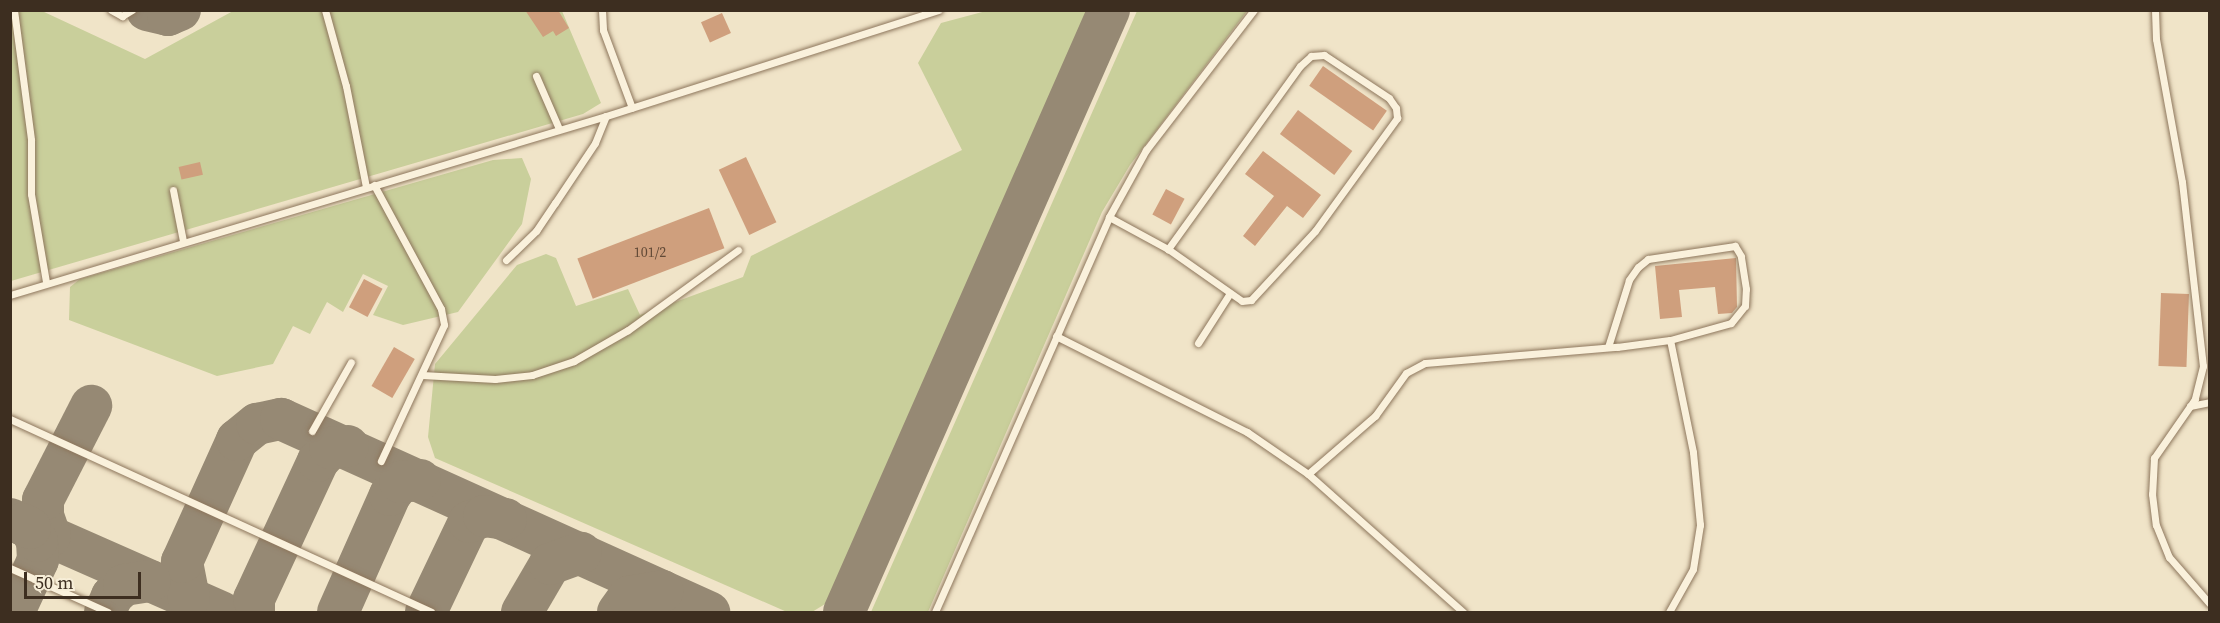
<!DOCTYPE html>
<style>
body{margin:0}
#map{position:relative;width:2220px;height:623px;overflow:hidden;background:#f0e4c8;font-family:"Source Serif 4",serif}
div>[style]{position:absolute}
.green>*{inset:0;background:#c9cf9b}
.taxiway>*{height:42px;margin:-21px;padding:0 21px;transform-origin:21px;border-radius:21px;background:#968974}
.building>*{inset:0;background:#cf9f7d;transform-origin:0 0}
.roads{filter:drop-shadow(0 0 2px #8d765c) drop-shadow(0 0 2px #8d765c)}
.service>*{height:7px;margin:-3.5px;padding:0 3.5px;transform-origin:3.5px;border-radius:3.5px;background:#faf1dc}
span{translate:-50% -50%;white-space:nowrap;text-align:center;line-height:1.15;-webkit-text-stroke:4.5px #f7eed8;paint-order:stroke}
.number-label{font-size:14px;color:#624a37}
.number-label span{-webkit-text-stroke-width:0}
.frame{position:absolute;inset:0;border:12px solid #3d2e20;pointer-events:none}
.scale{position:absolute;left:24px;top:572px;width:117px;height:27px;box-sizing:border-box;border:3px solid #3d2e20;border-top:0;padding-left:8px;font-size:18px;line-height:21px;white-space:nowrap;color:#3d2e20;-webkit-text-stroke:4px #f7eed8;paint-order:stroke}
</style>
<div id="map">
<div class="green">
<div style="clip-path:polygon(11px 11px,42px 11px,145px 59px,233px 11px,562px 11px,601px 103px,583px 114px,11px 281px)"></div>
<div style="clip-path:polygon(986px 11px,1093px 11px,830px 601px,812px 612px,787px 612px,435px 458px,428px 437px,435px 364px,517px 265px,546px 254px,556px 258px,576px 306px,628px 289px,640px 315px,743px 277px,751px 256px,962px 150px,918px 63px,941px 23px)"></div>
<div style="clip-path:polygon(1137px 11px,1247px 11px,1130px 165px,1102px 212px,928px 612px,871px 612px)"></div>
<div style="clip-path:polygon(522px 158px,531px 179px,522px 224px,458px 312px,403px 325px,373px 315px,388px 286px,363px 274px,343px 312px,327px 302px,310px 334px,293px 326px,273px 364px,217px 376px,69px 320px,70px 287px,80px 279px,493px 160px)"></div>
</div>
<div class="taxiway">
<div style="left:147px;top:10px;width:22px;rotate:13deg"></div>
<div style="left:168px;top:15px;width:13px;rotate:-23deg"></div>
<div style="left:10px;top:519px;width:231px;rotate:23.8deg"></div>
<div style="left:50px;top:536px;width:21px;rotate:-109deg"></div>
<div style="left:43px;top:516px;width:16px;rotate:-90deg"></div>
<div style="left:43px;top:500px;width:106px;rotate:-62.9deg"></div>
<div style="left:189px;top:598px;width:37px;rotate:-101deg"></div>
<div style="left:182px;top:562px;width:134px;rotate:-65.7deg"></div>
<div style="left:237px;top:440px;width:26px;rotate:-39deg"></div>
<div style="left:257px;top:424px;width:25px;rotate:-12deg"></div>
<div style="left:281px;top:419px;width:470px;rotate:24.3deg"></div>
<div style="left:14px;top:612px;width:57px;rotate:-65.2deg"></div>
<div style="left:38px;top:560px;width:19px;rotate:-93deg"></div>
<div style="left:37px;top:541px;width:15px;rotate:-118deg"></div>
<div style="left:30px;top:528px;width:9px;rotate:-153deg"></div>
<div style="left:105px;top:612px;width:17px;rotate:-66deg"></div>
<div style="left:112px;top:596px;width:16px;rotate:-43deg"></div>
<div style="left:124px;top:585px;width:26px;rotate:-9deg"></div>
<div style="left:254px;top:612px;width:13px;rotate:-90deg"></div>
<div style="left:254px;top:599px;width:152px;rotate:-65.1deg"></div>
<div style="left:318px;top:461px;width:18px;rotate:-47deg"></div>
<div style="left:330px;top:448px;width:18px;rotate:-6deg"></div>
<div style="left:338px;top:612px;width:128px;rotate:-66deg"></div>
<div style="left:390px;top:495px;width:16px;rotate:-52deg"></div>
<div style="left:400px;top:482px;width:20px;rotate:-6deg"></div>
<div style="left:426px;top:612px;width:100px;rotate:-64.5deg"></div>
<div style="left:469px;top:522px;width:16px;rotate:-22deg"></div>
<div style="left:484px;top:516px;width:22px;rotate:8deg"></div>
<div style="left:522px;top:612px;width:56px;rotate:-59.7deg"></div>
<div style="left:550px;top:564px;width:33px;rotate:-20deg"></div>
<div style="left:618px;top:612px;width:19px;rotate:-54deg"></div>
<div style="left:629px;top:597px;width:34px;rotate:-10deg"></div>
<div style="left:844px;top:612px;width:658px;rotate:-66.24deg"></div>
</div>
<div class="building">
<div style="clip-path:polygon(525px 10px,558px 10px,569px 28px,556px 36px,553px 31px,543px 37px)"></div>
<div style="left:722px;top:13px;width:22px;height:23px;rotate:66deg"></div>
<div style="left:1323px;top:66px;width:78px;height:24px;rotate:35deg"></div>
<div style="left:1298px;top:110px;width:68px;height:30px;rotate:37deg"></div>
<div style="clip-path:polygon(1263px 151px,1321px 195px,1303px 218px,1287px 206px,1255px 246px,1243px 236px,1274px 196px,1245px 174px)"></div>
<div style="left:746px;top:157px;width:72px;height:30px;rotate:65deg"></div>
<div style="left:200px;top:162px;width:13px;height:22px;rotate:77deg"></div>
<div style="left:1166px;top:189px;width:21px;height:29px;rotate:28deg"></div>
<div style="left:709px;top:208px;width:43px;height:141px;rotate:69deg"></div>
<div style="clip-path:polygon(1736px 258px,1737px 307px,1732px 313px,1718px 314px,1715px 287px,1679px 290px,1682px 317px,1660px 319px,1655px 266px)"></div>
<div style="left:364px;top:279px;width:21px;height:32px;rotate:28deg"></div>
<div style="left:2161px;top:293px;width:28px;height:73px;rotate:2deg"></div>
<div style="left:394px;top:347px;width:24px;height:45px;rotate:30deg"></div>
</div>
<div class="roads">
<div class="service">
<div style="left:14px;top:10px;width:131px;rotate:82.5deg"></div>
<div style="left:31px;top:140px;width:54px;rotate:90deg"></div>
<div style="left:31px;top:194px;width:89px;rotate:80.3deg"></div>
<div style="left:111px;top:10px;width:13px;rotate:29deg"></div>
<div style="left:122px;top:16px;width:12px;rotate:-31deg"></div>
<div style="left:325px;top:10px;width:79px;rotate:74.6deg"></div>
<div style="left:346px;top:86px;width:103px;rotate:78.8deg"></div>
<div style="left:602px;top:10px;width:20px;rotate:87deg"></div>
<div style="left:603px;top:30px;width:83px;rotate:69.6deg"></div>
<div style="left:2155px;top:10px;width:29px;rotate:88deg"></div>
<div style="left:2156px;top:39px;width:145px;rotate:79.7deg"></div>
<div style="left:2182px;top:182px;width:185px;rotate:83.5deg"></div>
<div style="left:2203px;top:366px;width:34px;rotate:104deg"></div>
<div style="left:2195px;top:399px;width:72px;rotate:124.8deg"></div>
<div style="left:2154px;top:458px;width:36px;rotate:93deg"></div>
<div style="left:2152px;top:494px;width:31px;rotate:83deg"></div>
<div style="left:2156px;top:525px;width:35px;rotate:68deg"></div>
<div style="left:2169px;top:557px;width:62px;rotate:48.9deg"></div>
<div style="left:536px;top:76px;width:58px;rotate:66.5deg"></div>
<div style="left:374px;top:185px;width:141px;rotate:61.6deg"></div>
<div style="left:441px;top:309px;width:16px;rotate:79deg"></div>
<div style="left:444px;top:325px;width:150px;rotate:114.9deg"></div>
<div style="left:173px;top:190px;width:52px;rotate:78.9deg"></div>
<div style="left:1109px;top:217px;width:67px;rotate:28.5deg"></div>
<div style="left:1168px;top:249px;width:90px;rotate:35.1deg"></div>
<div style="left:1242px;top:301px;width:9px;rotate:-6deg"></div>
<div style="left:1251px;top:300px;width:94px;rotate:-47.2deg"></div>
<div style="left:1315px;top:231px;width:140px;rotate:-54deg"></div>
<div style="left:1397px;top:118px;width:10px;rotate:-96deg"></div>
<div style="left:1396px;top:108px;width:12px;rotate:-125deg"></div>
<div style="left:1389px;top:98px;width:78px;rotate:-146.5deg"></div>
<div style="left:1324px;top:55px;width:13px;rotate:176deg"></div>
<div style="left:1311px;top:56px;width:15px;rotate:138deg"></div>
<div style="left:1300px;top:66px;width:226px;rotate:125.8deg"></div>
<div style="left:506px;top:260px;width:42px;rotate:-44deg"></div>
<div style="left:536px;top:231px;width:34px;rotate:-56deg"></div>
<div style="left:555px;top:203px;width:72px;rotate:-56.3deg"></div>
<div style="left:595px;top:143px;width:29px;rotate:-68deg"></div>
<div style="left:10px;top:295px;width:622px;rotate:-16.72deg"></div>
<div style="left:606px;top:116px;width:349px;rotate:-17.7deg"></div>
<div style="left:1056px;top:336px;width:214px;rotate:26.7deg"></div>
<div style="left:1247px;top:432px;width:74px;rotate:34.5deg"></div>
<div style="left:1308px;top:474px;width:89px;rotate:-40.9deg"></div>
<div style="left:1375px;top:416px;width:53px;rotate:-54.2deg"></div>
<div style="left:1406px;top:373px;width:21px;rotate:-28deg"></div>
<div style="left:1425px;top:363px;width:193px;rotate:-4.8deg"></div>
<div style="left:1617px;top:347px;width:53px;rotate:-7.5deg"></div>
<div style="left:1670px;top:340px;width:63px;rotate:-15.6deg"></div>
<div style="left:1731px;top:323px;width:22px;rotate:-51deg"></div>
<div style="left:1745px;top:306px;width:17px;rotate:-87deg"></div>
<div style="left:1746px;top:289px;width:33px;rotate:-99deg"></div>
<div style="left:1741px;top:256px;width:12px;rotate:-121deg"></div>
<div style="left:1735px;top:246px;width:88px;rotate:171.5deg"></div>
<div style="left:1648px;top:259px;width:13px;rotate:141deg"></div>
<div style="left:1638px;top:267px;width:16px;rotate:125deg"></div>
<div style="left:1629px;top:280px;width:70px;rotate:107.4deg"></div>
<div style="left:1198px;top:343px;width:59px;rotate:-57.4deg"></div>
<div style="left:422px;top:375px;width:73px;rotate:3.1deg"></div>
<div style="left:495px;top:379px;width:37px;rotate:-6deg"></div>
<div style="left:532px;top:375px;width:44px;rotate:-18.4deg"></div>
<div style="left:574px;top:361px;width:62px;rotate:-29.9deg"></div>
<div style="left:628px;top:330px;width:136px;rotate:-36deg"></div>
<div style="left:2190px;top:406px;width:20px;rotate:-11deg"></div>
<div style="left:10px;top:419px;width:463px;rotate:24.6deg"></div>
<div style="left:312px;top:431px;width:79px;rotate:-60.5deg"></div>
<div style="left:1308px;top:474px;width:208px;rotate:41.7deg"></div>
<div style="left:10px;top:568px;width:107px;rotate:24.2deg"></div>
<div style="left:935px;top:612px;width:432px;rotate:-66.2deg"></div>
<div style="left:1109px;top:217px;width:77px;rotate:-61.1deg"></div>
<div style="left:1146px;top:150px;width:177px;rotate:-52.4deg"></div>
<div style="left:1669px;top:612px;width:49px;rotate:-60.8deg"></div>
<div style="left:1693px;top:569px;width:45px;rotate:-81deg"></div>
<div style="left:1700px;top:525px;width:73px;rotate:-95.5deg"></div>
<div style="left:1693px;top:452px;width:114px;rotate:-101.6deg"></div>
</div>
</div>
<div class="number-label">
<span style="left:650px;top:252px">101/2</span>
</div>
<div class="frame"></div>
<div class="scale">50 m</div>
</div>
